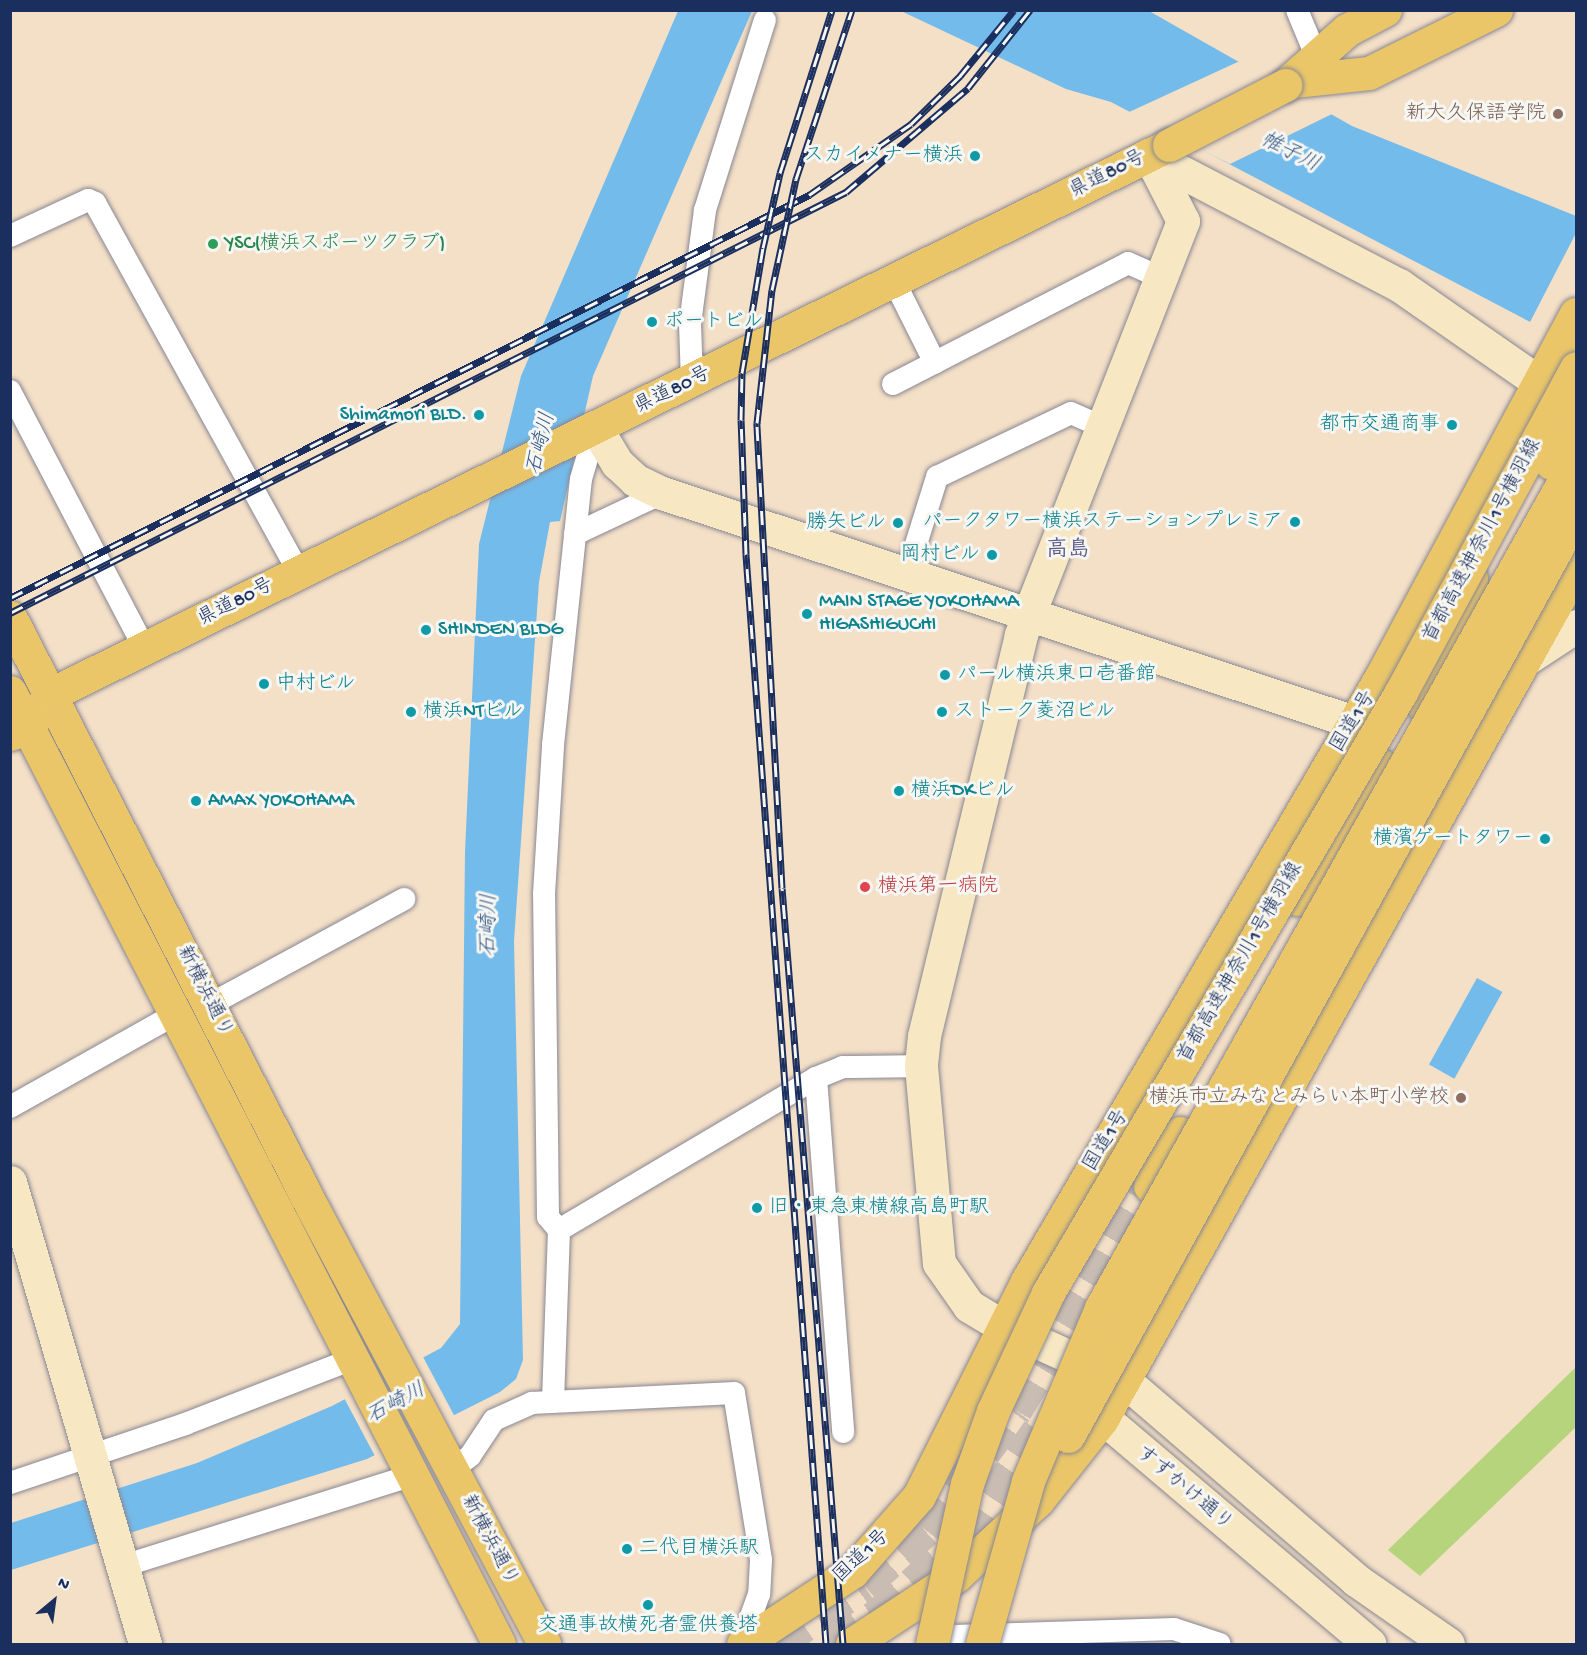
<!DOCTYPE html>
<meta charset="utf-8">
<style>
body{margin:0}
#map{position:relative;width:1587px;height:1655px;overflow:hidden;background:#f4dfc7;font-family:"Gochi Hand","Klee One",sans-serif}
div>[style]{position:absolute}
.green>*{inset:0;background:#b5d47b}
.water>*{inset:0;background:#73bbeb;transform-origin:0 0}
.pier>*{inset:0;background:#f4dfc7;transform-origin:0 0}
.highway-tunnel>*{height:33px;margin-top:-16.5px;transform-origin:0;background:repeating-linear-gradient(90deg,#c9bcb2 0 33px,transparent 0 49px)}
.roads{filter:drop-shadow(0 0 2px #888792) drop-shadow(0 0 2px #888792)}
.street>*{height:22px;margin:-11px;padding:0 11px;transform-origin:11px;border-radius:11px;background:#fff}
.secondary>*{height:33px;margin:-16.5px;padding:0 16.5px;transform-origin:16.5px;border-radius:16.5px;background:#f7e8c3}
.primary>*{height:33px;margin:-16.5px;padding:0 16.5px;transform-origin:16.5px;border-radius:16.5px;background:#eac669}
.highway>*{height:33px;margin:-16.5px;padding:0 16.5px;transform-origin:16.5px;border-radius:16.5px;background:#eac669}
.rail>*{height:7px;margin-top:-3.5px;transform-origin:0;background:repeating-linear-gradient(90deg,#f6f6f2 0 14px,#1b2f5e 0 28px);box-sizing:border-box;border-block:2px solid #1b2f5e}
.bridges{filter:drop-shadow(0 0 2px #888792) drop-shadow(0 0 2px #888792)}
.primary-bridge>*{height:33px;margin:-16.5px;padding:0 16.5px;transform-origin:16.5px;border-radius:16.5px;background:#eac669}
.highway-bridge>*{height:33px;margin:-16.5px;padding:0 16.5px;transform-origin:16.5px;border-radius:16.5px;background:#eac669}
.dots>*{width:16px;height:16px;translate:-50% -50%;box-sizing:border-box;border:3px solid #f6f6f2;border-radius:50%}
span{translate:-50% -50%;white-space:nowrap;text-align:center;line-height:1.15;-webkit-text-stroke:6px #f6f6f2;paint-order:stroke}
.education-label{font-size:20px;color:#785e54}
.right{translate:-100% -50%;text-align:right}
.culture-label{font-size:20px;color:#0d838f}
.left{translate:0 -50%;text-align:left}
.street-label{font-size:20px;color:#1b2f5e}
.leisure-label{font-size:20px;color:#27864d}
.health-label{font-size:20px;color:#be3a42}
.water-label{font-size:21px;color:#355988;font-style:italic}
.quarter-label{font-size:22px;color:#5d5a89;font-weight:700}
.frame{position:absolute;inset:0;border:12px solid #1b2f5e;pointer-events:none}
.north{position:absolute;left:24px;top:1571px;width:60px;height:60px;-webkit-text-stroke:4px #f6f6f2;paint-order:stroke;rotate:29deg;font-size:16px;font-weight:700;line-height:24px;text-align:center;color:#1b2f5e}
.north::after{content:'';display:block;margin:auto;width:21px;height:27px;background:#1b2f5e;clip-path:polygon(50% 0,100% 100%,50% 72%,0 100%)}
</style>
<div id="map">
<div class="green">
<div style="clip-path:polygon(1576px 1367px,1576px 1427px,1420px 1576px,1388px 1550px)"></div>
</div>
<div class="water">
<div style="clip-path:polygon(678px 11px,752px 11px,593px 376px,560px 521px,550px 522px,539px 582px,514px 941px,523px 1360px,516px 1379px,500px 1392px,367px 1459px,11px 1570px,11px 1523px,197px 1463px,332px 1406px,441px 1348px,460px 1324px,465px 852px,479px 544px,521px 376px)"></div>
<div style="clip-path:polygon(901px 11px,1149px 11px,1352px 126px,1576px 216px,1576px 346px,1111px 102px,1066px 89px)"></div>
<div style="left:1477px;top:978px;width:29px;height:99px;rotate:29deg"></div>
</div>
<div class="pier">
<div style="clip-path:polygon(1242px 60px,1334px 113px,1230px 164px,1127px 113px)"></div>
<div style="clip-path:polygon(1576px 233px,1576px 349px,1529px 324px)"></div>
<div style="left:422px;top:1355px;width:72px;height:89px;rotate:62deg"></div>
</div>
<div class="highway-tunnel">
<div style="left:777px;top:1644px;width:105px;rotate:-34.1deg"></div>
<div style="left:864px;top:1585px;width:83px;rotate:-41.6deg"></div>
<div style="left:926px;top:1530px;width:150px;rotate:-53.1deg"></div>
<div style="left:1016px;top:1410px;width:261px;rotate:-59.1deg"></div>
<div style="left:831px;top:1644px;width:53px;rotate:-31.9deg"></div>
<div style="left:876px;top:1616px;width:118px;rotate:-41.6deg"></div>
<div style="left:964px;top:1538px;width:140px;rotate:-55.5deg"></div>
</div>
<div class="roads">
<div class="street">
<div style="left:1297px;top:10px;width:65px;rotate:67.4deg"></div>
<div style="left:10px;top:236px;width:86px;rotate:-24.8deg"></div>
<div style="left:88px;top:200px;width:8px;rotate:23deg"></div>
<div style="left:95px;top:203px;width:420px;rotate:61.1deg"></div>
<div style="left:895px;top:283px;width:89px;rotate:63.4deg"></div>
<div style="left:692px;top:381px;width:57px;rotate:-92deg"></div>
<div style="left:690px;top:324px;width:115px;rotate:-82.5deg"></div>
<div style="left:705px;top:210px;width:199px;rotate:-72.5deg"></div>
<div style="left:893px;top:384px;width:264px;rotate:-27.2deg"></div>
<div style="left:1128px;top:263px;width:35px;rotate:24deg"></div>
<div style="left:10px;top:391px;width:291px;rotate:62.4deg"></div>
<div style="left:575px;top:534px;width:96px;rotate:-25.2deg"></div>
<div style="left:907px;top:573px;width:101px;rotate:-72.6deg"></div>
<div style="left:937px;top:477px;width:148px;rotate:-25.5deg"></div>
<div style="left:1071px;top:413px;width:32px;rotate:24deg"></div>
<div style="left:211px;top:1004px;width:220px;rotate:-28.5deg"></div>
<div style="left:816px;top:1078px;width:355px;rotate:85.6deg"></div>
<div style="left:10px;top:1107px;width:190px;rotate:-29.3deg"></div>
<div style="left:559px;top:1230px;width:17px;rotate:-130deg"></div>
<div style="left:548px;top:1217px;width:323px;rotate:-90.7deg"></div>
<div style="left:544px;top:894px;width:149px;rotate:-86.5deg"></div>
<div style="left:553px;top:745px;width:267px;rotate:-84deg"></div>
<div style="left:581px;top:479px;width:53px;rotate:-73.6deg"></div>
<div style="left:553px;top:1402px;width:172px;rotate:-88deg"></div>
<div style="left:559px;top:1230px;width:299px;rotate:-30.6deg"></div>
<div style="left:816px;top:1078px;width:29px;rotate:-22deg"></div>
<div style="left:843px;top:1067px;width:78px;rotate:-0.7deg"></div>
<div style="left:452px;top:1470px;width:23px;rotate:-38deg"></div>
<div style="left:470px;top:1456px;width:43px;rotate:-56.3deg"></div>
<div style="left:494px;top:1420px;width:42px;rotate:-24.1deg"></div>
<div style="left:532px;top:1403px;width:202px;rotate:-2.8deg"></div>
<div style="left:734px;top:1393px;width:169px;rotate:80.8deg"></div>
<div style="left:761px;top:1560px;width:34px;rotate:93deg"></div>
<div style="left:759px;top:1594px;width:53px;rotate:109.8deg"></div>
<div style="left:10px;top:1483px;width:185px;rotate:-18.6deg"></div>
<div style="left:185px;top:1424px;width:180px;rotate:-21.2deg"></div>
<div style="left:123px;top:1566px;width:304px;rotate:-17.4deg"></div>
<div style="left:935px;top:1644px;width:21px;rotate:-23deg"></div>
<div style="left:954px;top:1636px;width:220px;rotate:-1.8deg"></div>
<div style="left:1174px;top:1629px;width:48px;rotate:18.1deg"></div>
</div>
<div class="secondary">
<div style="left:1149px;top:155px;width:74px;rotate:62.7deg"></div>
<div style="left:1183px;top:221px;width:445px;rotate:111.4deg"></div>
<div style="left:1021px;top:635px;width:413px;rotate:103.6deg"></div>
<div style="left:924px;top:1036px;width:30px;rotate:96deg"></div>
<div style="left:921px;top:1066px;width:198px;rotate:84.8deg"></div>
<div style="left:939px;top:1263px;width:52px;rotate:55.1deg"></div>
<div style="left:969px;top:1306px;width:41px;rotate:31deg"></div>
<div style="left:1004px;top:1327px;width:134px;rotate:24.3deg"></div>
<div style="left:1126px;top:1382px;width:303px;rotate:40.7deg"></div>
<div style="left:1356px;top:1580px;width:112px;rotate:34.8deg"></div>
<div style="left:1149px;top:155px;width:282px;rotate:27.5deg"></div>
<div style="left:1399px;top:285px;width:172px;rotate:34.8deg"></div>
<div style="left:596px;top:428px;width:41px;rotate:59deg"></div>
<div style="left:617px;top:463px;width:25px;rotate:43deg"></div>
<div style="left:635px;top:480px;width:30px;rotate:26deg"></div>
<div style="left:662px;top:493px;width:729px;rotate:18.31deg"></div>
<div style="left:1526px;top:659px;width:60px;rotate:-33.4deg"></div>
<div style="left:10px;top:1182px;width:481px;rotate:73.7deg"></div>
<div style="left:1082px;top:1400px;width:377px;rotate:40.3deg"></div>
</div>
<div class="primary">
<div style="left:1294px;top:81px;width:75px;rotate:-6.1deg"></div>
<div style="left:1369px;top:73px;width:142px;rotate:-26.4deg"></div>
<div style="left:1285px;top:85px;width:83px;rotate:-41.6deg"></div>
<div style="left:1347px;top:30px;width:43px;rotate:-27.8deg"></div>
<div style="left:10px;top:617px;width:663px;rotate:62.89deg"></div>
<div style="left:312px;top:1207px;width:495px;rotate:62deg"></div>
<div style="left:10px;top:692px;width:1070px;rotate:62.81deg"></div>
<div style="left:10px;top:734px;width:20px;rotate:-20deg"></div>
<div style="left:29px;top:727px;width:38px;rotate:-58deg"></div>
<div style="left:49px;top:695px;width:1248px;rotate:-26.15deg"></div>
</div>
<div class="highway">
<div style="left:1423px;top:705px;width:59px;rotate:-64.7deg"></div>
<div style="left:1448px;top:652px;width:77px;rotate:-72.5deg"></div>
<div style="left:1297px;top:899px;width:158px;rotate:-57.9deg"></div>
<div style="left:1150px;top:1186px;width:61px;rotate:-60.5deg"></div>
<div style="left:743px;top:1644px;width:131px;rotate:-33.4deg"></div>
<div style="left:852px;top:1572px;width:101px;rotate:-48.6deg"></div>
<div style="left:919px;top:1496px;width:241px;rotate:-63.3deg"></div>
<div style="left:1027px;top:1281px;width:700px;rotate:-59.63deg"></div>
<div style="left:1381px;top:677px;width:412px;rotate:-61.8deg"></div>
<div style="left:852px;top:1644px;width:124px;rotate:-33.2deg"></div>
<div style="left:956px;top:1576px;width:112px;rotate:-42.8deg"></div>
<div style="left:1038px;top:1500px;width:103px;rotate:-51.7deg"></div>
<div style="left:1102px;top:1419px;width:975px;rotate:-60.91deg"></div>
</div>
</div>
<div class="rail">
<div style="left:10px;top:598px;width:895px;rotate:-26.77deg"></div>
<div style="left:809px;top:195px;width:124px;rotate:-34.8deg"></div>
<div style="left:911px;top:124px;width:69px;rotate:-44.4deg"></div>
<div style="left:960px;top:76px;width:85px;rotate:-50.7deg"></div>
<div style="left:10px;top:613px;width:936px;rotate:-26.73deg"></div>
<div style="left:846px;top:192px;width:160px;rotate:-40.4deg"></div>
<div style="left:968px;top:88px;width:100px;rotate:-51.5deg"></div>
<div style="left:826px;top:1644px;width:1093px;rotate:-94.2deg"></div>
<div style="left:746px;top:554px;width:134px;rotate:-92.1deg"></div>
<div style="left:741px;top:420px;width:47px;rotate:-88.8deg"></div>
<div style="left:742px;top:373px;width:127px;rotate:-80.5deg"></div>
<div style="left:763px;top:248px;width:77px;rotate:-77.2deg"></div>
<div style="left:780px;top:173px;width:171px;rotate:-72.3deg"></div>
<div style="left:843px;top:1644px;width:758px;rotate:-94.61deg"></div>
<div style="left:782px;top:888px;width:466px;rotate:-93.1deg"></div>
<div style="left:757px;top:423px;width:134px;rotate:-83.6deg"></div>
<div style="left:772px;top:290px;width:114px;rotate:-77.8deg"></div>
<div style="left:796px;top:179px;width:178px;rotate:-71.7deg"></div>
</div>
<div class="bridges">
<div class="primary-bridge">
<div style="left:1169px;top:145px;width:131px;rotate:-27.3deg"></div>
</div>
<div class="highway-bridge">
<div style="left:1551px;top:463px;width:52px;rotate:-61.5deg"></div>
<div style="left:1068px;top:1436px;width:1054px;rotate:-61.17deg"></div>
<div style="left:932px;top:1644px;width:164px;rotate:-77.7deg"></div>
<div style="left:967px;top:1484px;width:77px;rotate:-70.4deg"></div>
<div style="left:993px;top:1411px;width:130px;rotate:-65deg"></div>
<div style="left:1048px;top:1293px;width:697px;rotate:-59.57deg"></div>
<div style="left:1401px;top:692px;width:368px;rotate:-61.6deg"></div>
<div style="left:982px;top:1644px;width:169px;rotate:-74.2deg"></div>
<div style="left:1028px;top:1481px;width:188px;rotate:-67.1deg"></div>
<div style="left:1101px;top:1308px;width:972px;rotate:-60.75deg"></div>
</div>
</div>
<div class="dots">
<div style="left:1558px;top:114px;background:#8d6e63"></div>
<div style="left:975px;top:156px;background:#0f9aa8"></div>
<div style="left:213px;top:244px;background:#2e9e5b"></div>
<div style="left:652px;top:322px;background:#0f9aa8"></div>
<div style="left:479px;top:415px;background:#0f9aa8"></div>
<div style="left:1452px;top:425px;background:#0f9aa8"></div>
<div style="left:1295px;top:522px;background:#0f9aa8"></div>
<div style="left:898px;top:523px;background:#0f9aa8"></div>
<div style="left:992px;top:555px;background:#0f9aa8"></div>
<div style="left:807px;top:614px;background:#0f9aa8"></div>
<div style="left:426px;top:630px;background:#0f9aa8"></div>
<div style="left:945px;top:675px;background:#0f9aa8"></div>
<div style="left:264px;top:684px;background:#0f9aa8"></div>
<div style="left:411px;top:712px;background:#0f9aa8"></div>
<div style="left:942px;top:712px;background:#0f9aa8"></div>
<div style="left:899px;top:791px;background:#0f9aa8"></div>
<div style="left:196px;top:801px;background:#0f9aa8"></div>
<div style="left:1545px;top:839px;background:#0f9aa8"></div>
<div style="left:865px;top:887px;background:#e0444e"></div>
<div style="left:1461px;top:1098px;background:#8d6e63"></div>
<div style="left:757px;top:1208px;background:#0f9aa8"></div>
<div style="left:627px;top:1549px;background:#0f9aa8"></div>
<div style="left:648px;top:1605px;background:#0f9aa8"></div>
</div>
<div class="education-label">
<span class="right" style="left:1546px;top:114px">新大久保語学院</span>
<span class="right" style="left:1449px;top:1098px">横浜市立みなとみらい本町小学校</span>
</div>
<div class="culture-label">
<span class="right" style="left:963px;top:156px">スカイメナー横浜</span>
<span class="left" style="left:664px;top:322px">ポートビル</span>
<span class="right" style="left:467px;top:415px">Shimamori BLD.</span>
<span class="right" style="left:1440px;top:425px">都市交通商事</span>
<span class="right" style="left:1283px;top:522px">パークタワー横浜ステーションプレミア</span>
<span class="right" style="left:886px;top:523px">勝矢ビル</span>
<span class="right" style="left:980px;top:555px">岡村ビル</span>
<span class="left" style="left:819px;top:614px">MAIN STAGE YOKOHAMA<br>HIGASHIGUCHI</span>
<span class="left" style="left:438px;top:630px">SHINDEN BLDG</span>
<span class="left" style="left:957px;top:675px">パール横浜東口壱番館</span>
<span class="left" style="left:276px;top:684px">中村ビル</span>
<span class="left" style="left:423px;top:712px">横浜NTビル</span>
<span class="left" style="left:954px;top:712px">ストーク菱沼ビル</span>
<span class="left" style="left:911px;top:791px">横浜DKビル</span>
<span class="left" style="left:208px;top:801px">AMAX YOKOHAMA</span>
<span class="right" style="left:1533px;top:839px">横濱ゲートタワー</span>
<span class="left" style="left:769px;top:1208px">旧・東急東横線高島町駅</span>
<span class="left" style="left:639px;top:1549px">二代目横浜駅</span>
<span style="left:648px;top:1626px">交通事故横死者霊供養塔</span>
</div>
<div class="street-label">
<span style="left:1108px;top:175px;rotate:-27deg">県道80号</span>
<span style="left:673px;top:391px;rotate:-26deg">県道80号</span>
<span style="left:1483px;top:541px;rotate:-62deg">首都高速神奈川1号横羽線</span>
<span style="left:236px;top:603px;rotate:-27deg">県道80号</span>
<span style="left:1354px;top:722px;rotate:-59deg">国道1号</span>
<span style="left:1241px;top:963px;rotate:-60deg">首都高速神奈川1号横羽線</span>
<span style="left:204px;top:992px;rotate:63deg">新横浜通り</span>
<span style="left:1107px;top:1141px;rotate:-59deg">国道1号</span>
<span style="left:1184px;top:1489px;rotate:40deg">すずかけ通り</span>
<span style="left:489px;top:1541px;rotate:62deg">新横浜通り</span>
<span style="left:862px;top:1557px;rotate:-43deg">国道1号</span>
</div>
<div class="leisure-label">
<span class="left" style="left:225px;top:244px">YSC(横浜スポーツクラブ)</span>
</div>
<div class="health-label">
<span class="left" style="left:878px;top:887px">横浜第一病院</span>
</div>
<div class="water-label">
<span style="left:1289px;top:154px;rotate:27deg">帷子川</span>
<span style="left:543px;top:444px;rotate:-76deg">石崎川</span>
<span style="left:491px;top:925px;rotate:-89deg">石崎川</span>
<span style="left:397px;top:1405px;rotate:-28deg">石崎川</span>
</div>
<div class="quarter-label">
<span style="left:1068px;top:552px">高島</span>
</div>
<div class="frame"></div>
<div class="north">N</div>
</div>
